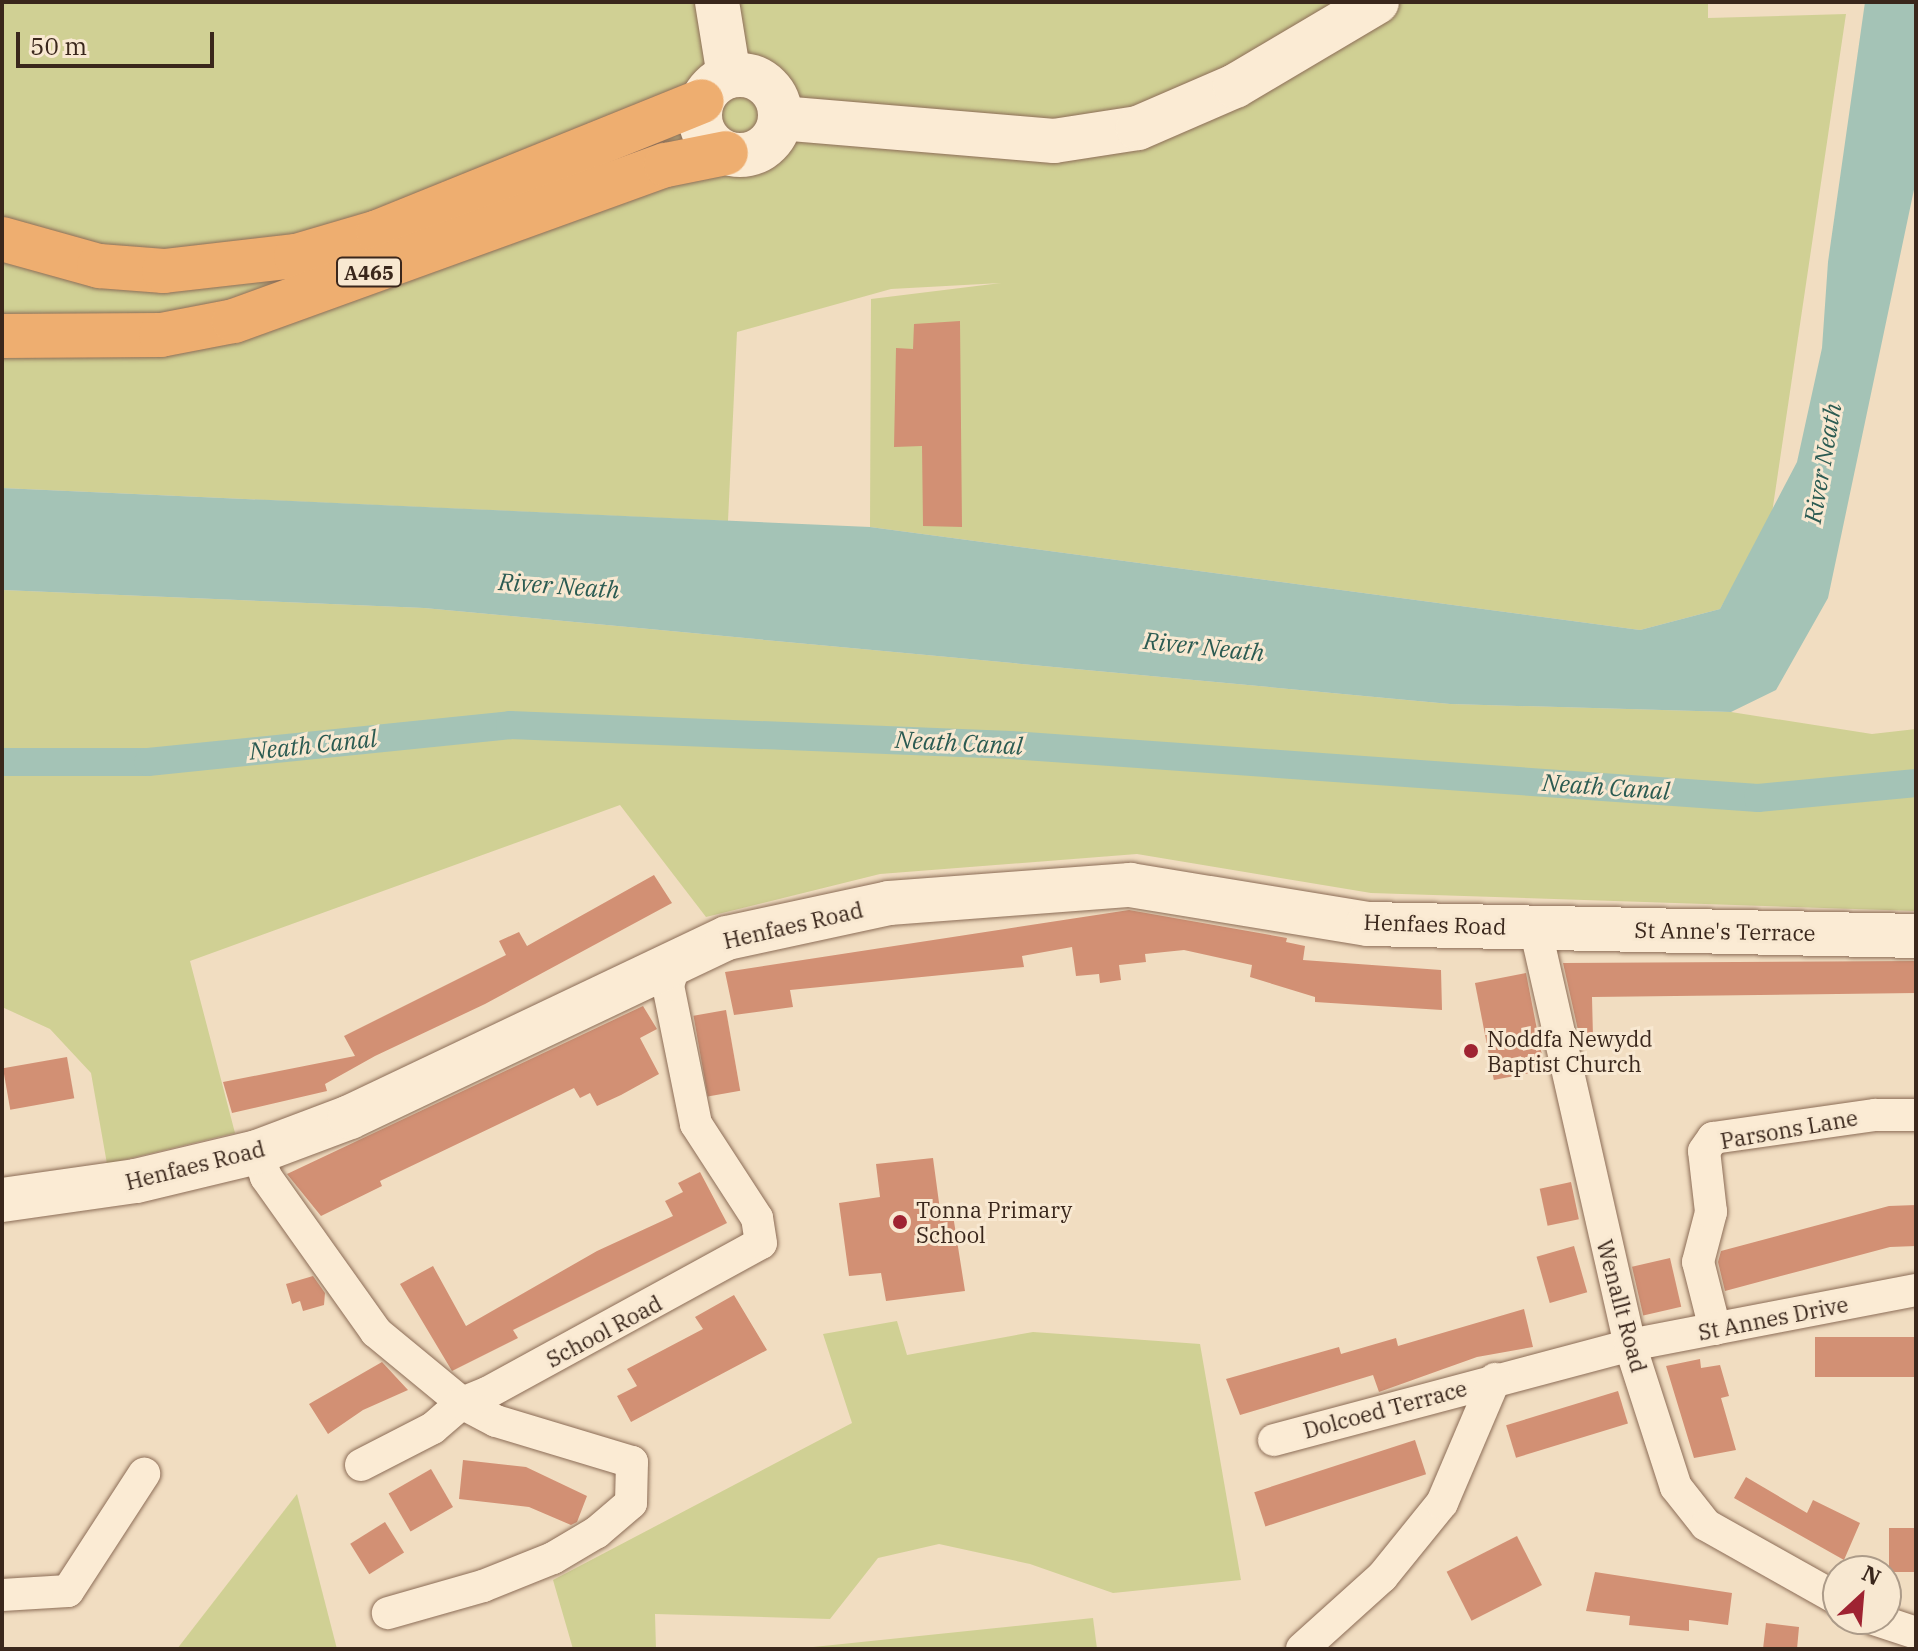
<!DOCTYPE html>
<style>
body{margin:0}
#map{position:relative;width:1918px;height:1651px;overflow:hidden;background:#f1ddc1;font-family:"IBM Plex Serif",serif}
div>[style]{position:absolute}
.green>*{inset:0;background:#d0d094}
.water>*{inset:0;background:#a4c3b6}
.round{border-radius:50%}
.canal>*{height:28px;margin:-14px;padding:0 14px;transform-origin:14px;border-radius:14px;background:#a4c3b6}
.building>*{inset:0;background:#d29074;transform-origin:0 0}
.roads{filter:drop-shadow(0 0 2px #8c6d57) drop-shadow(0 0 2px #8c6d57)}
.minor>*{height:32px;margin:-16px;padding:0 16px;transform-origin:16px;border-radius:16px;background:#fbebd4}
.secondary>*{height:44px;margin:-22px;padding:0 22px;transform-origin:22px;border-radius:22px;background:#fbebd4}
.secondary>.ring{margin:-22px;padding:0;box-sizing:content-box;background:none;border:44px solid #fbebd4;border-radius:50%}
.trunk>*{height:44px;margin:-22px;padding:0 22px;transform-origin:22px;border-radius:22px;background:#eeae70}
.dots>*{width:22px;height:22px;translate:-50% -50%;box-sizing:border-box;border:4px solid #f8e8d1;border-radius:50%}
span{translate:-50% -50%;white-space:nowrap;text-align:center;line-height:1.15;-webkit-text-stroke:6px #f8e8d1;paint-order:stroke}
.shield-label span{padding:2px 6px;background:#f8e8d1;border:2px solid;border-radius:6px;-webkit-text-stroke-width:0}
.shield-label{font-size:20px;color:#3a271c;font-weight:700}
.street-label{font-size:22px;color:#3a271c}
.poi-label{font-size:22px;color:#3a271c}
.left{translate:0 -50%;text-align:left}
.water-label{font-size:24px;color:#2b5b52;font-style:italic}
.frame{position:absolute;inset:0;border:4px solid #3a271c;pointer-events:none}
.north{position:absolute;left:1822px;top:1555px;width:80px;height:80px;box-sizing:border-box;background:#f8e8d1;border:2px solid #ac9b89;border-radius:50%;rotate:26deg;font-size:22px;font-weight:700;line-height:32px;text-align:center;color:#3a271c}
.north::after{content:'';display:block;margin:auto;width:28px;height:36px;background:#9f2332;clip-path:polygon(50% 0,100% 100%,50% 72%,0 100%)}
.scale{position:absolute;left:16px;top:32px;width:198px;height:36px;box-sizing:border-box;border:4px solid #3a271c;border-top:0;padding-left:10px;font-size:24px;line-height:28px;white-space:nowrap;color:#3a271c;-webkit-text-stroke:6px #f8e8d1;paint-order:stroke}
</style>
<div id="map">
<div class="green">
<div style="clip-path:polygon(2px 2px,1708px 2px,1708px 18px,1846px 14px,1771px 520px,1720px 609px,1640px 630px,870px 527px,871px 299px,1001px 283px,891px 289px,737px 332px,728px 521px,2px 488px)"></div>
<div style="clip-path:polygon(2px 590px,424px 608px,1450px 704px,1731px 712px,1872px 734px,1916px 729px,1916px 911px,1371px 893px,1137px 854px,880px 874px,706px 917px,620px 805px,190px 961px,235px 1133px,107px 1164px,91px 1073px,50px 1029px,2px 1007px)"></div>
<div style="clip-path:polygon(897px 1321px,907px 1355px,1033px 1332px,1200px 1344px,1241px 1580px,1113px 1593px,1030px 1564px,939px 1544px,878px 1558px,830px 1619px,655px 1614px,656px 1649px,573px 1649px,553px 1580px,852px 1423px,823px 1334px)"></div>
<div style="clip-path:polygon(297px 1494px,337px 1649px,177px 1649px)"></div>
<div style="clip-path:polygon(1093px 1618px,1097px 1649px,794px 1649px)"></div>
</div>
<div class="water">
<div style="clip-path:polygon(1865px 2px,1916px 2px,1916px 180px,1828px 598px,1776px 690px,1731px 712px,1450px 704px,424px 608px,2px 590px,2px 488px,870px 527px,1640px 630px,1720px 609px,1797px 462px,1822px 348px,1828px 262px)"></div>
<div class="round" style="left:3px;top:753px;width:18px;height:18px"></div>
</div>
<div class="canal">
<div style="left:2px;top:762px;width:146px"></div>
<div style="left:148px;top:762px;width:364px;rotate:-5.8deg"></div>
<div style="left:510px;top:725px;width:501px;rotate:2.29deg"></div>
<div style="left:1011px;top:745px;width:749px;rotate:4.06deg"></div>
<div style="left:1758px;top:798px;width:159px;rotate:-5.4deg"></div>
</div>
<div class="building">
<div style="clip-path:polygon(960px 321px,962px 527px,923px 526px,922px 446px,894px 447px,896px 348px,913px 349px,914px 324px)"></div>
<div style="clip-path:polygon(654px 875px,672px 903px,485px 1004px,375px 1056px,325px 1084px,327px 1091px,232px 1113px,223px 1082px,355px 1056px,344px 1036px,506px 955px,499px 941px,519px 932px,527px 946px)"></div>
<div style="clip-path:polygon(1129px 910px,1287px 938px,1286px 942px,1305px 946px,1303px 960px,1441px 970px,1442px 1010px,1315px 1002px,1315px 997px,1250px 977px,1252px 965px,1184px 950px,1145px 954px,1146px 962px,1119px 965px,1121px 980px,1100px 983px,1099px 974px,1076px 976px,1072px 947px,1022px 956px,1024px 967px,790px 990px,793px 1007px,734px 1015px,725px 972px)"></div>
<div style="clip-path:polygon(1916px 961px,1916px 993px,1592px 997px,1593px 1037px,1580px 1039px,1563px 963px)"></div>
<div style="left:1526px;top:973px;width:99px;height:52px;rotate:79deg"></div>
<div style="clip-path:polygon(643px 1006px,657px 1029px,640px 1038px,659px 1074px,621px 1095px,597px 1106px,590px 1093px,580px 1098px,574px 1088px,380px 1181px,382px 1186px,321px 1216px,287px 1174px)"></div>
<div style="left:726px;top:1010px;width:82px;height:33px;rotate:80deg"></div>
<div style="left:67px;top:1057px;width:42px;height:65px;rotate:80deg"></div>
<div style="clip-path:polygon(933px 1158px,940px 1210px,952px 1209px,965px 1291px,886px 1301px,881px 1273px,849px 1276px,839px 1203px,880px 1197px,876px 1164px)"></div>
<div style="clip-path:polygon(700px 1172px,727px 1223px,513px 1330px,518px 1338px,452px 1371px,400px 1284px,433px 1266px,466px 1326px,597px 1251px,673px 1216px,665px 1201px,683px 1192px,678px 1183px)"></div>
<div style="left:1571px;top:1182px;width:38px;height:32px;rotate:78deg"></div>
<div style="clip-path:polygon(1916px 1205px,1916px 1246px,1890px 1247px,1725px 1291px,1718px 1262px,1721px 1251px,1889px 1206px)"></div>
<div style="left:1574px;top:1246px;width:48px;height:39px;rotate:74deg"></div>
<div style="left:1670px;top:1258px;width:50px;height:39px;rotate:77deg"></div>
<div style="clip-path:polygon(313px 1276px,325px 1293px,324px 1305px,303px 1311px,300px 1301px,292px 1304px,286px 1284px)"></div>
<div style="clip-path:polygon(734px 1295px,767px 1350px,631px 1422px,617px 1396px,637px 1386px,627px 1369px,703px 1329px,695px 1317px)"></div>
<div style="clip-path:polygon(1524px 1309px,1533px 1347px,1477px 1357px,1379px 1392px,1373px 1375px,1240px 1415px,1226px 1379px,1339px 1347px,1341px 1354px,1396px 1338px,1398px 1346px)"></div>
<div style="left:1916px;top:1337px;width:40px;height:101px;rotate:90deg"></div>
<div style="clip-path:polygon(1700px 1359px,1701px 1368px,1720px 1365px,1729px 1396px,1721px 1398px,1736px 1450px,1694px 1458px,1666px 1366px)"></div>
<div style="clip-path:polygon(382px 1362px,408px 1390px,363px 1410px,328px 1434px,309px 1404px)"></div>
<div style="left:1618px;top:1391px;width:34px;height:117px;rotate:73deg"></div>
<div style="left:1415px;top:1440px;width:36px;height:169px;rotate:72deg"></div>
<div style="clip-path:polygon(463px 1460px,526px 1467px,587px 1496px,577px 1522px,571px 1525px,529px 1507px,459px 1499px)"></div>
<div style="left:431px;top:1469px;width:44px;height:49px;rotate:60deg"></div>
<div style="clip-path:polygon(1746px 1477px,1807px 1513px,1813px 1500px,1860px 1523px,1844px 1560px,1734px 1498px)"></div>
<div style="left:385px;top:1522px;width:36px;height:41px;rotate:58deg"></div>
<div style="left:1916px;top:1528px;width:44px;height:27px;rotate:90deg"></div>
<div style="left:1517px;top:1536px;width:55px;height:79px;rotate:63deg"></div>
<div style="clip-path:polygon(1595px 1572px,1732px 1593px,1728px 1625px,1689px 1620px,1689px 1631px,1629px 1625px,1630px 1616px,1586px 1611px)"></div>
<div style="clip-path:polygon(1766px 1623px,1799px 1627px,1797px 1649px,1763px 1649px)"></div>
</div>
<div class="roads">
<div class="minor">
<div style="left:1535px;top:927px;width:429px;rotate:77.2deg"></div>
<div style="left:1630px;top:1345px;width:149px;rotate:72.1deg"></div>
<div style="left:1676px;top:1487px;width:48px;rotate:51.7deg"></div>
<div style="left:1706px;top:1525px;width:151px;rotate:29.3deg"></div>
<div style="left:257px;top:1152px;width:27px;rotate:70deg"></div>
<div style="left:266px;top:1177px;width:190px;rotate:54.6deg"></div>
<div style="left:376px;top:1332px;width:112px;rotate:39.5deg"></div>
<div style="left:462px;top:1403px;width:27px;rotate:-22deg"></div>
<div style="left:487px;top:1393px;width:312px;rotate:-28.7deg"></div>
<div style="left:761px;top:1243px;width:25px;rotate:-99deg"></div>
<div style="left:757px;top:1218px;width:112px;rotate:-123deg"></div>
<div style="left:696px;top:1124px;width:142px;rotate:-101.4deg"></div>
<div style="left:668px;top:985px;width:28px;rotate:-71deg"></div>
<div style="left:1715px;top:1329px;width:69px;rotate:-104.2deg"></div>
<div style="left:1698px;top:1262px;width:52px;rotate:-75.4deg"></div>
<div style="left:1711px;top:1212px;width:61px;rotate:-96.5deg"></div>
<div style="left:1704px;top:1151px;width:16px;rotate:-55deg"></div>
<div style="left:1713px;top:1138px;width:164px;rotate:-8.1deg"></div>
<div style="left:1875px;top:1115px;width:41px"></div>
<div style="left:1274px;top:1440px;width:368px;rotate:-14.9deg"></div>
<div style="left:1630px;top:1345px;width:291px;rotate:-10.9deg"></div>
<div style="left:361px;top:1465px;width:81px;rotate:-27.2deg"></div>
<div style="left:433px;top:1428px;width:38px;rotate:-41deg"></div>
<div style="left:462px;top:1403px;width:38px;rotate:28deg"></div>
<div style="left:496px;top:1421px;width:142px;rotate:16.8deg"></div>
<div style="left:632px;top:1462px;width:41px;rotate:91.4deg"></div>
<div style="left:631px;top:1503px;width:45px;rotate:139.5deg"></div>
<div style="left:597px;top:1532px;width:51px;rotate:149.4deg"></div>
<div style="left:553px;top:1558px;width:75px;rotate:158.2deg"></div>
<div style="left:483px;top:1586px;width:99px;rotate:164.1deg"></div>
<div style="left:2px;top:1595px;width:66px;rotate:-3.5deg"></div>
<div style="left:68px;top:1591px;width:140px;rotate:-57deg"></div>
<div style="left:1874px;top:1619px;width:44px;rotate:18.4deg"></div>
<div style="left:1302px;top:1649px;width:108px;rotate:-42deg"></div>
<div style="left:1382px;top:1577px;width:95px;rotate:-51deg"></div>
<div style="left:1442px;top:1503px;width:135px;rotate:-66.9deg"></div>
</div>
<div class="secondary">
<div style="left:717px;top:2px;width:75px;rotate:80.8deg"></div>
<div class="ring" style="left:700px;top:75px;width:36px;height:36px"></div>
<div style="left:780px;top:118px;width:275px;rotate:4.8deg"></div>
<div style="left:1054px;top:141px;width:85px;rotate:-8.8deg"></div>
<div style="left:1138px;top:128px;width:106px;rotate:-23.4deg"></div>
<div style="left:1235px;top:86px;width:165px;rotate:-30.6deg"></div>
<div style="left:2px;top:1200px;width:135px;rotate:-8.1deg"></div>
<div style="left:136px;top:1181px;width:124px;rotate:-13.5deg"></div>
<div style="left:257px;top:1152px;width:99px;rotate:-20.6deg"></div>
<div style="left:350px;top:1117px;width:417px;rotate:-25.4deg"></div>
<div style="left:727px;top:938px;width:166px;rotate:-12.2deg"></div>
<div style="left:889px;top:903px;width:242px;rotate:-4.3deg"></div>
<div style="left:1130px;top:885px;width:241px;rotate:9.3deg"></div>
<div style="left:1368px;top:924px;width:548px;rotate:1.25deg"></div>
</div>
<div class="trunk">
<div style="left:2px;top:239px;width:101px;rotate:15.6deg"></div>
<div style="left:99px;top:266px;width:65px;rotate:4.4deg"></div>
<div style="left:164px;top:271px;width:133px;rotate:-6.5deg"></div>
<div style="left:296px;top:256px;width:85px;rotate:-16.3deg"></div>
<div style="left:378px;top:232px;width:349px;rotate:-22deg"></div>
<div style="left:2px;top:336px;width:159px;rotate:-0.4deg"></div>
<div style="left:161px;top:335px;width:74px;rotate:-10.9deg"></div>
<div style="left:234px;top:321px;width:459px;rotate:-19.9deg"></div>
<div style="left:666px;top:165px;width:61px;rotate:-11.3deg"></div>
</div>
</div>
<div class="dots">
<div style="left:1471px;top:1051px;background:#9f2332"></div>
<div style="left:900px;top:1222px;background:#9f2332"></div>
</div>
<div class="shield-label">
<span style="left:369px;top:272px">A465</span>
</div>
<div class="street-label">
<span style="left:1435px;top:924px;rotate:2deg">Henfaes Road</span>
<span style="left:793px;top:925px;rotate:-13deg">Henfaes Road</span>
<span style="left:1725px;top:931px;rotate:1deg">St Anne's Terrace</span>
<span style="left:1789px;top:1129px;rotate:-10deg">Parsons Lane</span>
<span style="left:195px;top:1165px;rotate:-14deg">Henfaes Road</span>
<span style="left:1622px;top:1306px;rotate:75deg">Wenallt Road</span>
<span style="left:1773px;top:1318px;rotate:-11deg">St Annes Drive</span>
<span style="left:604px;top:1331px;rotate:-28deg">School Road</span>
<span style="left:1385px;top:1409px;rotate:-15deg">Dolcoed Terrace</span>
</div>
<div class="poi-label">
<span class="left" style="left:1487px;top:1051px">Noddfa Newydd<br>Baptist Church</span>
<span class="left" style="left:916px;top:1222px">Tonna Primary<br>School</span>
</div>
<div class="water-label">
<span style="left:1823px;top:463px;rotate:-80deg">River Neath</span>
<span style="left:559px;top:586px;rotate:4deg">River Neath</span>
<span style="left:1204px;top:647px;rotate:6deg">River Neath</span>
<span style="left:959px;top:743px;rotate:3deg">Neath Canal</span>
<span style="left:313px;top:745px;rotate:-6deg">Neath Canal</span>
<span style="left:1606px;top:787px;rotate:4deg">Neath Canal</span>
</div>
<div class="frame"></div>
<div class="north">N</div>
<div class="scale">50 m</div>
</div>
